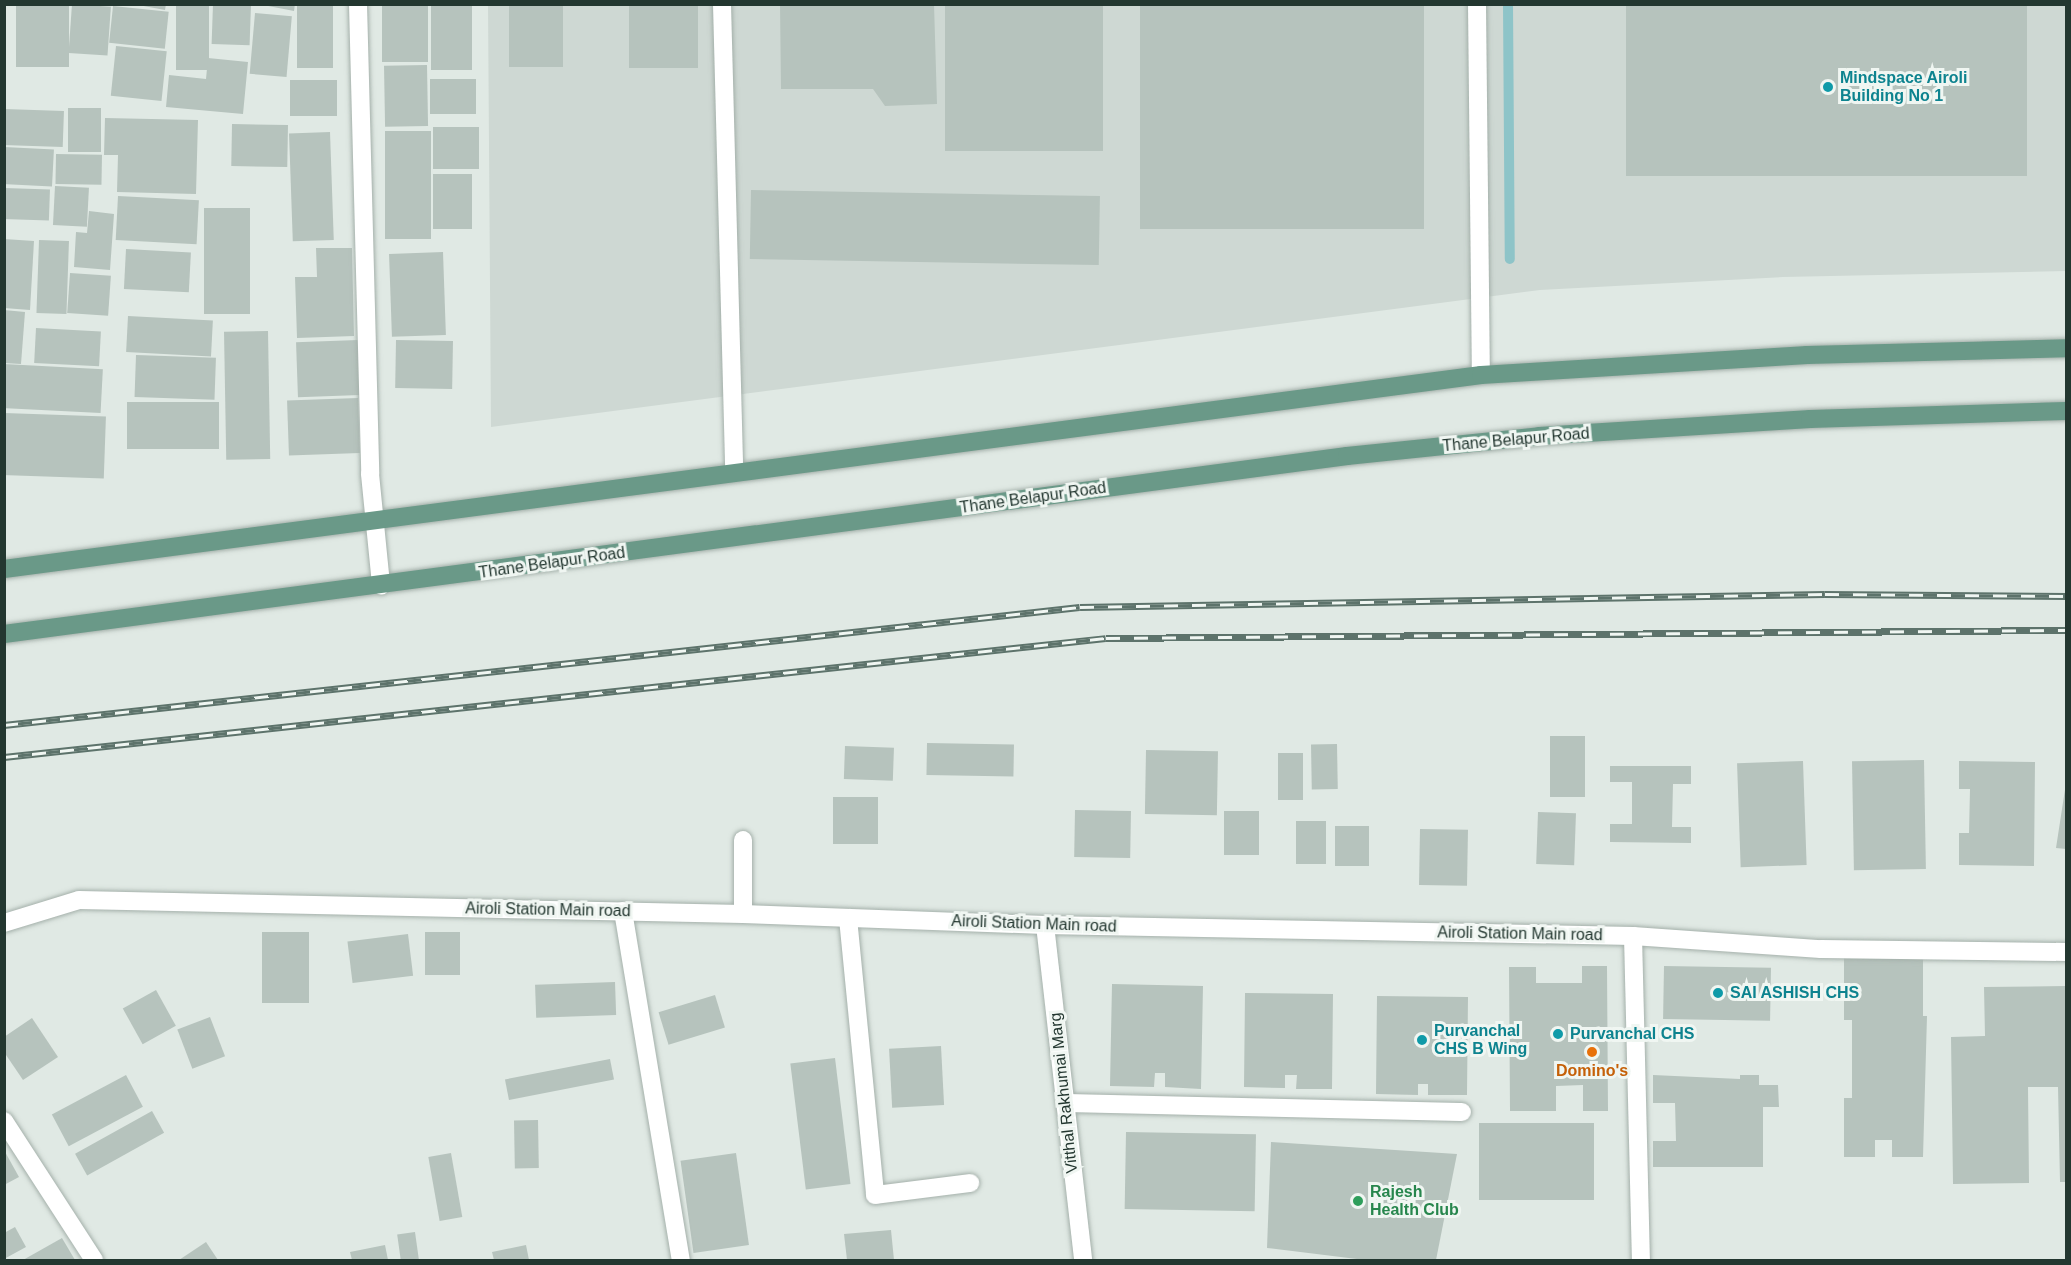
<!DOCTYPE html>
<style>
body{margin:0}
#map{position:relative;width:2071px;height:1265px;overflow:hidden;background:#e0e9e4;font-family:Helvetica,sans-serif}
div>[style]{position:absolute}
.built>*{inset:0;background:#ced8d3}
.stream>*{height:10px;margin:-5px;padding:0 5px;transform-origin:5px;border-radius:5px;background:#8ec4c8}
.building>*{inset:0;background:#b6c3bd;transform-origin:0 0}
.roads{filter:drop-shadow(0 0 2px #a4b0aa) drop-shadow(0 0 2px #a4b0aa)}
.lane>*{height:18px;margin:-9px;padding:0 9px;transform-origin:9px;border-radius:9px;background:#fff}
.street>*{height:18px;margin:-9px;padding:0 9px;transform-origin:9px;border-radius:9px;background:#fff}
.secondary>*{height:18px;margin:-9px;padding:0 9px;transform-origin:9px;border-radius:9px;background:#fff}
.primary>*{height:18px;margin:-9px;padding:0 9px;transform-origin:9px;border-radius:9px;background:#6a9988}
.rail>*{height:7px;margin-top:-3.5px;transform-origin:0;background:repeating-linear-gradient(90deg,#f0f6f2 0 14px,#5d736b 0 28px);box-sizing:border-box;border-block:2px solid #5d736b}
.dots>*{width:16px;height:16px;translate:-50% -50%;box-sizing:border-box;border:3px solid #f0f6f2;border-radius:50%}
span{translate:-50% -50%;white-space:nowrap;text-align:center;line-height:1.15;-webkit-text-stroke:6px #f0f6f2;paint-order:stroke}
.culture-label{font-size:16px;color:#0d838f;font-weight:700}
.left{translate:0 -50%;text-align:left}
.street-label{font-size:16px;color:#233730}
.food-label{font-size:16px;color:#c56008;font-weight:700}
.leisure-label{font-size:16px;color:#27864d;font-weight:700}
.frame{position:absolute;inset:0;border:6px solid #233730;pointer-events:none}
</style>
<div id="map">
<div class="built">
<div style="clip-path:polygon(488px 5px,2066px 5px,2066px 271px,1783px 277px,1540px 290px,491px 427px)"></div>
</div>
<div class="stream">
<div style="left:1508px;top:4px;width:255px;rotate:89.6deg"></div>
</div>
<div class="building">
<div style="left:16px;top:4px;width:53px;height:63px"></div>
<div style="left:72px;top:4px;width:39px;height:49px;rotate:4deg"></div>
<div style="clip-path:polygon(133px 4px,166px 4px,165px 10px)"></div>
<div style="left:176px;top:4px;width:33px;height:66px"></div>
<div style="left:213px;top:4px;width:38px;height:40px;rotate:2deg"></div>
<div style="clip-path:polygon(258px 4px,295px 4px,294px 11px)"></div>
<div style="left:297px;top:4px;width:36px;height:64px"></div>
<div style="left:382px;top:4px;width:46px;height:58px"></div>
<div style="left:431px;top:4px;width:41px;height:66px"></div>
<div style="left:509px;top:4px;width:54px;height:63px"></div>
<div style="left:629px;top:4px;width:69px;height:64px"></div>
<div style="clip-path:polygon(780px 4px,934px 4px,937px 104px,885px 106px,873px 89px,781px 89px)"></div>
<div style="left:945px;top:4px;width:158px;height:147px"></div>
<div style="left:1140px;top:4px;width:284px;height:225px"></div>
<div style="left:1626px;top:4px;width:401px;height:172px"></div>
<div style="left:113px;top:6px;width:56px;height:37px;rotate:6deg"></div>
<div style="left:255px;top:13px;width:37px;height:61px;rotate:5deg"></div>
<div style="left:116px;top:46px;width:51px;height:50px;rotate:6deg"></div>
<div style="clip-path:polygon(208px 58px,248px 62px,243px 114px,166px 107px,169px 75px,206px 79px)"></div>
<div style="left:427px;top:65px;width:61px;height:43px;rotate:89deg"></div>
<div style="left:430px;top:79px;width:46px;height:35px"></div>
<div style="left:290px;top:80px;width:47px;height:36px"></div>
<div style="left:68px;top:108px;width:33px;height:44px"></div>
<div style="left:4px;top:109px;width:60px;height:36px;rotate:2deg"></div>
<div style="clip-path:polygon(105px 118px,198px 120px,196px 194px,117px 192px,118px 155px,104px 155px)"></div>
<div style="left:232px;top:124px;width:56px;height:42px;rotate:1deg"></div>
<div style="left:433px;top:127px;width:46px;height:42px"></div>
<div style="left:385px;top:131px;width:46px;height:108px"></div>
<div style="left:330px;top:132px;width:108px;height:41px;rotate:88deg"></div>
<div style="left:4px;top:147px;width:50px;height:37px;rotate:3deg"></div>
<div style="left:56px;top:154px;width:46px;height:30px;rotate:1deg"></div>
<div style="left:433px;top:174px;width:39px;height:55px"></div>
<div style="left:55px;top:186px;width:34px;height:39px;rotate:3deg"></div>
<div style="left:4px;top:188px;width:46px;height:31px;rotate:2deg"></div>
<div style="left:751px;top:190px;width:349px;height:69px;rotate:1deg"></div>
<div style="left:118px;top:196px;width:81px;height:44px;rotate:3deg"></div>
<div style="left:204px;top:208px;width:46px;height:106px"></div>
<div style="clip-path:polygon(89px 211px,114px 214px,110px 270px,74px 267px,76px 232px,87px 233px)"></div>
<div style="clip-path:polygon(4px 239px,34px 241px,30px 310px,4px 308px)"></div>
<div style="left:39px;top:240px;width:30px;height:73px;rotate:2deg"></div>
<div style="clip-path:polygon(316px 248px,352px 248px,354px 336px,297px 338px,295px 277px,317px 277px)"></div>
<div style="left:126px;top:249px;width:65px;height:40px;rotate:3deg"></div>
<div style="left:443px;top:252px;width:83px;height:54px;rotate:88deg"></div>
<div style="left:70px;top:273px;width:41px;height:40px;rotate:4deg"></div>
<div style="clip-path:polygon(4px 310px,25px 312px,21px 364px,4px 363px)"></div>
<div style="left:128px;top:316px;width:85px;height:36px;rotate:3deg"></div>
<div style="left:36px;top:328px;width:65px;height:35px;rotate:3deg"></div>
<div style="left:268px;top:331px;width:128px;height:44px;rotate:89deg"></div>
<div style="left:358px;top:340px;width:55px;height:62px;rotate:88deg"></div>
<div style="left:396px;top:340px;width:57px;height:48px;rotate:1deg"></div>
<div style="left:136px;top:355px;width:80px;height:42px;rotate:2deg"></div>
<div style="left:4px;top:364px;width:99px;height:44px;rotate:3deg"></div>
<div style="left:358px;top:398px;width:55px;height:71px;rotate:88deg"></div>
<div style="left:127px;top:402px;width:92px;height:47px"></div>
<div style="left:4px;top:413px;width:102px;height:62px;rotate:2deg"></div>
<div style="left:1550px;top:736px;width:35px;height:61px"></div>
<div style="left:927px;top:743px;width:87px;height:32px;rotate:1deg"></div>
<div style="left:1337px;top:744px;width:45px;height:26px;rotate:89deg"></div>
<div style="left:845px;top:746px;width:49px;height:33px;rotate:2deg"></div>
<div style="left:1146px;top:750px;width:72px;height:64px;rotate:1deg"></div>
<div style="left:1278px;top:753px;width:25px;height:47px"></div>
<div style="left:1924px;top:760px;width:109px;height:72px;rotate:89deg"></div>
<div style="left:1803px;top:761px;width:104px;height:66px;rotate:88deg"></div>
<div style="clip-path:polygon(1959px 761px,2035px 762px,2034px 866px,1959px 865px,1959px 833px,1969px 833px,1970px 789px,1959px 789px)"></div>
<div style="clip-path:polygon(1610px 766px,1691px 766px,1691px 784px,1673px 784px,1672px 827px,1691px 827px,1691px 843px,1610px 842px,1610px 824px,1632px 824px,1632px 782px,1610px 782px)"></div>
<div style="clip-path:polygon(2066px 783px,2066px 849px,2056px 848px)"></div>
<div style="left:833px;top:797px;width:45px;height:47px"></div>
<div style="left:1075px;top:810px;width:56px;height:47px;rotate:1deg"></div>
<div style="left:1224px;top:811px;width:35px;height:44px"></div>
<div style="left:1538px;top:812px;width:38px;height:52px;rotate:2deg"></div>
<div style="left:1296px;top:821px;width:30px;height:43px"></div>
<div style="left:1335px;top:826px;width:34px;height:40px"></div>
<div style="left:1420px;top:829px;width:48px;height:56px;rotate:1deg"></div>
<div style="left:262px;top:932px;width:47px;height:71px"></div>
<div style="left:425px;top:932px;width:35px;height:43px"></div>
<div style="left:408px;top:934px;width:42px;height:61px;rotate:83deg"></div>
<div style="clip-path:polygon(1844px 956px,1923px 957px,1923px 1016px,1927px 1016px,1923px 1157px,1892px 1157px,1892px 1140px,1875px 1140px,1875px 1157px,1844px 1157px,1844px 1098px,1852px 1098px,1852px 1020px,1844px 1020px)"></div>
<div style="clip-path:polygon(1582px 966px,1607px 966px,1608px 1111px,1583px 1111px,1583px 1085px,1556px 1086px,1556px 1111px,1510px 1111px,1509px 967px,1536px 967px,1536px 983px,1582px 983px)"></div>
<div style="left:1664px;top:966px;width:107px;height:53px;rotate:1deg"></div>
<div style="left:615px;top:982px;width:33px;height:80px;rotate:88deg"></div>
<div style="clip-path:polygon(1112px 984px,1203px 986px,1201px 1089px,1165px 1087px,1165px 1073px,1155px 1073px,1154px 1087px,1110px 1086px)"></div>
<div style="clip-path:polygon(2066px 986px,2066px 1182px,2060px 1182px,2058px 1087px,2028px 1087px,2029px 1183px,1953px 1184px,1951px 1037px,1985px 1036px,1984px 987px)"></div>
<div style="left:156px;top:990px;width:41px;height:38px;rotate:61deg"></div>
<div style="clip-path:polygon(1245px 993px,1333px 994px,1332px 1089px,1296px 1089px,1297px 1075px,1285px 1075px,1285px 1088px,1244px 1087px)"></div>
<div style="left:715px;top:995px;width:34px;height:59px;rotate:73deg"></div>
<div style="clip-path:polygon(1377px 996px,1468px 997px,1467px 1095px,1428px 1095px,1428px 1084px,1418px 1084px,1418px 1095px,1376px 1094px)"></div>
<div style="left:210px;top:1017px;width:42px;height:35px;rotate:69deg"></div>
<div style="clip-path:polygon(32px 1018px,58px 1057px,23px 1080px,4px 1052px,4px 1037px)"></div>
<div style="left:941px;top:1046px;width:59px;height:52px;rotate:87deg"></div>
<div style="left:835px;top:1058px;width:127px;height:45px;rotate:83deg"></div>
<div style="left:610px;top:1059px;width:21px;height:107px;rotate:79deg"></div>
<div style="left:126px;top:1075px;width:36px;height:84px;rotate:62deg"></div>
<div style="clip-path:polygon(1653px 1075px,1740px 1079px,1740px 1075px,1759px 1075px,1759px 1085px,1778px 1085px,1779px 1107px,1763px 1107px,1763px 1167px,1653px 1167px,1653px 1141px,1676px 1141px,1675px 1103px,1653px 1103px)"></div>
<div style="left:152px;top:1111px;width:25px;height:88px;rotate:61deg"></div>
<div style="left:538px;top:1120px;width:48px;height:24px;rotate:89deg"></div>
<div style="left:1479px;top:1123px;width:115px;height:77px"></div>
<div style="left:1126px;top:1132px;width:130px;height:77px;rotate:1deg"></div>
<div style="clip-path:polygon(1271px 1142px,1457px 1154px,1436px 1260px,1365px 1260px,1267px 1248px)"></div>
<div style="clip-path:polygon(4px 1150px,19px 1177px,4px 1185px)"></div>
<div style="left:451px;top:1153px;width:65px;height:23px;rotate:80deg"></div>
<div style="left:736px;top:1153px;width:93px;height:56px;rotate:82deg"></div>
<div style="clip-path:polygon(15px 1227px,26px 1247px,4px 1259px,4px 1233px)"></div>
<div style="clip-path:polygon(891px 1230px,894px 1260px,847px 1260px,844px 1234px)"></div>
<div style="left:415px;top:1232px;width:28px;height:18px;rotate:82deg"></div>
<div style="clip-path:polygon(62px 1238px,75px 1260px,23px 1260px)"></div>
<div style="clip-path:polygon(206px 1242px,218px 1260px,179px 1260px)"></div>
<div style="clip-path:polygon(385px 1245px,388px 1260px,352px 1260px,350px 1252px)"></div>
<div style="clip-path:polygon(526px 1245px,529px 1260px,494px 1260px,492px 1252px)"></div>
</div>
<div class="roads">
<div class="lane">
<div style="left:722px;top:4px;width:468px;rotate:88.5deg"></div>
<div style="left:1477px;top:4px;width:371px;rotate:89.4deg"></div>
<div style="left:743px;top:840px;width:74px;rotate:90deg"></div>
<div style="left:1065px;top:1103px;width:397px;rotate:1.3deg"></div>
</div>
<div class="street">
<div style="left:358px;top:4px;width:470px;rotate:88.5deg"></div>
<div style="left:370px;top:474px;width:112px;rotate:84.3deg"></div>
<div style="left:623px;top:911px;width:354px;rotate:80.6deg"></div>
<div style="left:848px;top:918px;width:278px;rotate:84.4deg"></div>
<div style="left:875px;top:1195px;width:96px;rotate:-7.2deg"></div>
<div style="left:1045px;top:925px;width:337px;rotate:83.5deg"></div>
<div style="left:1633px;top:936px;width:324px;rotate:88.6deg"></div>
</div>
<div class="secondary">
<div style="left:4px;top:923px;width:78px;rotate:-17deg"></div>
<div style="left:79px;top:900px;width:664px;rotate:1.21deg"></div>
<div style="left:743px;top:914px;width:302px;rotate:2.1deg"></div>
<div style="left:1045px;top:925px;width:588px;rotate:1.07deg"></div>
<div style="left:1633px;top:936px;width:188px;rotate:4deg"></div>
<div style="left:1821px;top:949px;width:245px;rotate:0.7deg"></div>
<div style="left:4px;top:1121px;width:166px;rotate:57.1deg"></div>
</div>
<div class="primary">
<div style="left:4px;top:569px;width:1490px;rotate:-7.48deg"></div>
<div style="left:1481px;top:375px;width:327px;rotate:-3.5deg"></div>
<div style="left:1807px;top:355px;width:259px;rotate:-1.5deg"></div>
<div style="left:4px;top:634px;width:1355px;rotate:-7.55deg"></div>
<div style="left:1347px;top:456px;width:193px;rotate:-5.9deg"></div>
<div style="left:1539px;top:436px;width:272px;rotate:-3.6deg"></div>
<div style="left:1810px;top:419px;width:256px;rotate:-1.8deg"></div>
</div>
</div>
<div class="rail">
<div style="left:4px;top:725px;width:1082px;rotate:-6.26deg"></div>
<div style="left:1080px;top:607px;width:745px;rotate:-1deg"></div>
<div style="left:1825px;top:594px;width:241px;rotate:0.5deg"></div>
<div style="left:4px;top:757px;width:1108px;rotate:-6.16deg"></div>
<div style="left:1106px;top:638px;width:960px;rotate:-0.48deg"></div>
</div>
<div class="dots">
<div style="left:1828px;top:87px;background:#0f9aa8"></div>
<div style="left:1718px;top:993px;background:#0f9aa8"></div>
<div style="left:1558px;top:1034px;background:#0f9aa8"></div>
<div style="left:1422px;top:1040px;background:#0f9aa8"></div>
<div style="left:1592px;top:1052px;background:#e8710a"></div>
<div style="left:1358px;top:1201px;background:#2e9e5b"></div>
</div>
<div class="culture-label">
<span class="left" style="left:1840px;top:87px">Mindspace Airoli<br>Building No 1</span>
<span class="left" style="left:1730px;top:993px">SAI ASHISH CHS</span>
<span class="left" style="left:1434px;top:1040px">Purvanchal<br>CHS B Wing</span>
<span class="left" style="left:1570px;top:1034px">Purvanchal CHS</span>
</div>
<div class="street-label">
<span style="left:1516px;top:440px;rotate:-5deg">Thane Belapur Road</span>
<span style="left:1033px;top:498px;rotate:-8deg">Thane Belapur Road</span>
<span style="left:552px;top:563px;rotate:-8deg">Thane Belapur Road</span>
<span style="left:548px;top:910px;rotate:1deg">Airoli Station Main road</span>
<span style="left:1034px;top:924px;rotate:2deg">Airoli Station Main road</span>
<span style="left:1520px;top:934px;rotate:1deg">Airoli Station Main road</span>
<span style="left:1064px;top:1093px;rotate:-96deg">Vitthal Rakhumai Marg</span>
</div>
<div class="food-label">
<span style="left:1592px;top:1071px">Domino's</span>
</div>
<div class="leisure-label">
<span class="left" style="left:1370px;top:1201px">Rajesh<br>Health Club</span>
</div>
<div class="frame"></div>
</div>
